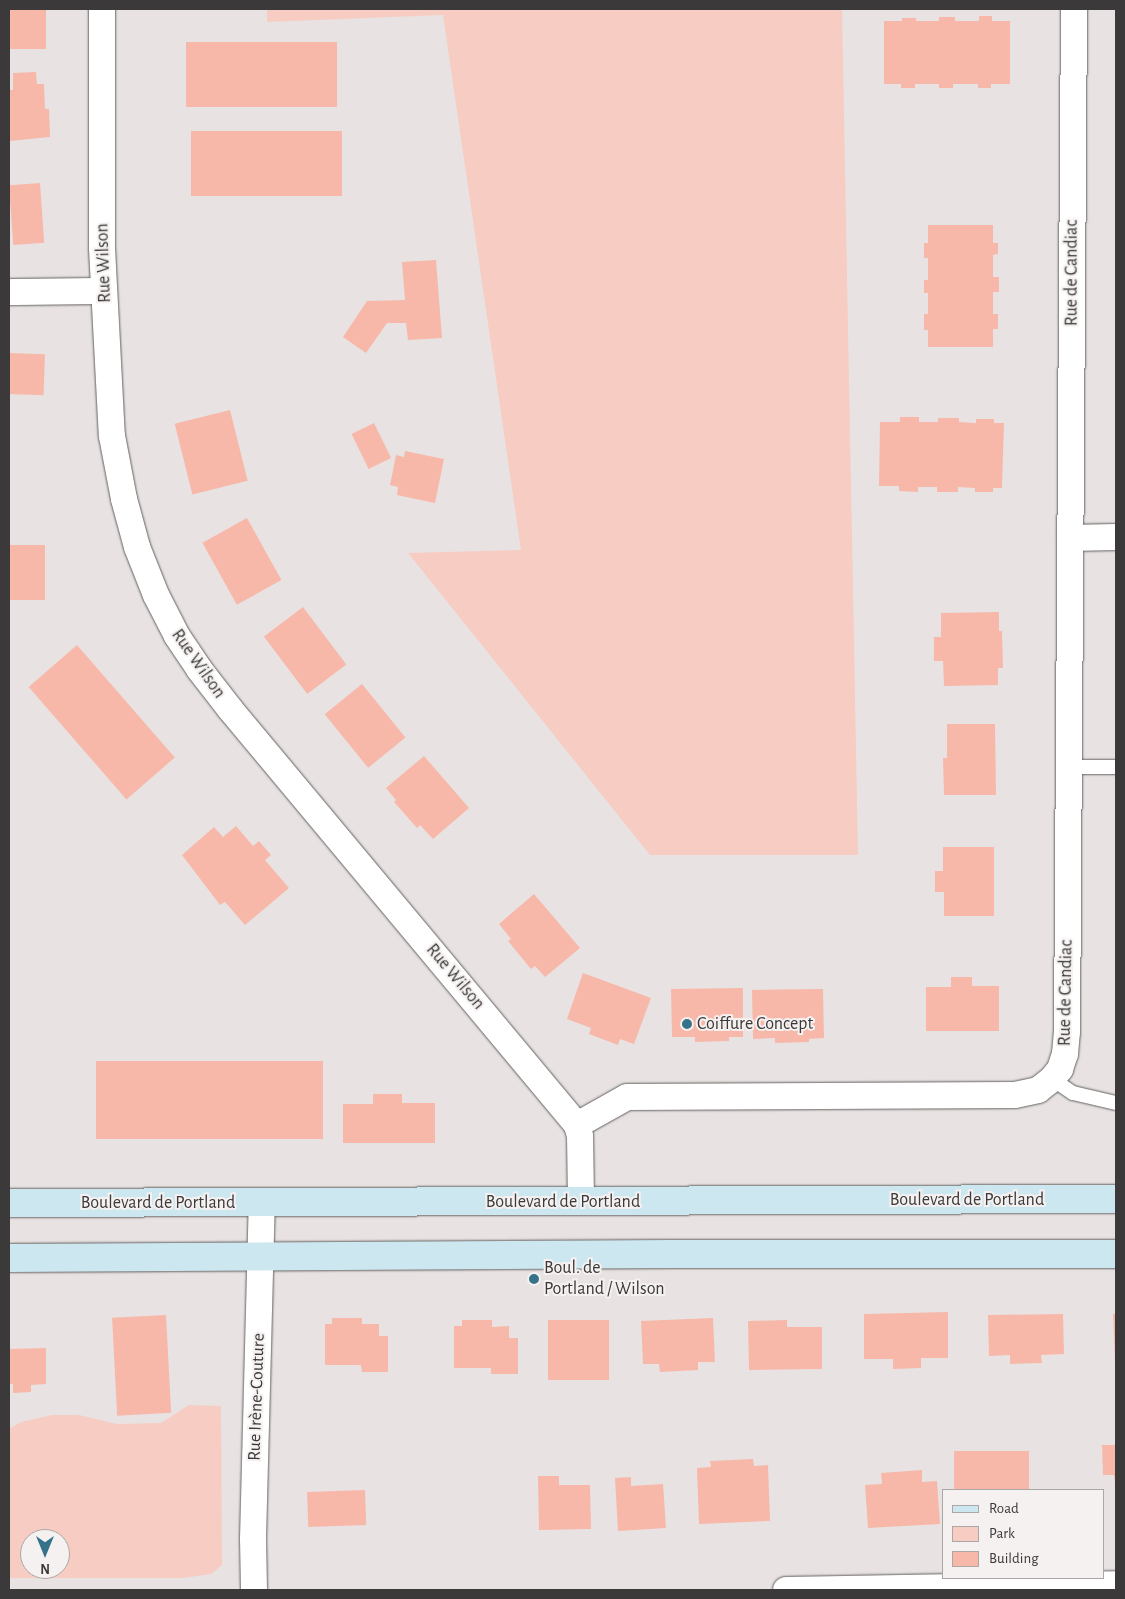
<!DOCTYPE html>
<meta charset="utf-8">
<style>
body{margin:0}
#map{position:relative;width:1125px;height:1599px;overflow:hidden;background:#e8e3e2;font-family:"Alegreya Sans",sans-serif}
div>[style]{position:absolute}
.green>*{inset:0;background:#f7ccc2}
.building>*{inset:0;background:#f7b8a9;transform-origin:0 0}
.roads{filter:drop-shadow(0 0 1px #646160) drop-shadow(0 0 1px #646160)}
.lane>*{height:14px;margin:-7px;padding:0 7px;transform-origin:7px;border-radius:7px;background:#fff}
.street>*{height:26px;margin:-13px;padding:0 13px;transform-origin:13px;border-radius:13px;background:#fff}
.secondary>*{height:28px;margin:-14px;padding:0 14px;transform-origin:14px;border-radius:14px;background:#cde7f0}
.dots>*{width:14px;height:14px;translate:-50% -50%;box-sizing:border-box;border:2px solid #f5f1f0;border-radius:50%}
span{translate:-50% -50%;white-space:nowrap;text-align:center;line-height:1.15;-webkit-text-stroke:4px #f5f1f0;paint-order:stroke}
.street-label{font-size:18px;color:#3b3939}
.poi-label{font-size:18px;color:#3b3939}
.left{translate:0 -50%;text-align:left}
.frame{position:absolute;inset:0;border:10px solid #3b3939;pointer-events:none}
.legend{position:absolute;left:942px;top:1489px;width:162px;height:90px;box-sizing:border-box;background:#f5f1f0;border:1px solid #aba7a7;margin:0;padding:6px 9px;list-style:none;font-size:15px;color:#3b3939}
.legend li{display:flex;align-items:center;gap:10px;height:25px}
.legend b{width:25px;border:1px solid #aba7a7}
.north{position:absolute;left:20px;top:1529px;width:50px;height:50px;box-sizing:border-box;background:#f5f1f0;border:1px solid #aba7a7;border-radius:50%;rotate:180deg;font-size:14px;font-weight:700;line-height:20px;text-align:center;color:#3b3939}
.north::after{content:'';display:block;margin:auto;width:18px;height:22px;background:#36738a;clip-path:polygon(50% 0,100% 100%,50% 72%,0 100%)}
</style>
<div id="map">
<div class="green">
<div style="clip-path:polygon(267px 9px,842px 9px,858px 855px,650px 855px,408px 553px,521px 550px,443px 15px,267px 22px)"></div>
<div style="clip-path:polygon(evenodd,189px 1405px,221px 1406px,222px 1565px,211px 1574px,183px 1578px,9px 1578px,9px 1429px,21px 1422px,52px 1415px,79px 1415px,117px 1424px,161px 1423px,189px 1405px,30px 1539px,60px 1539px,60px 1569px,30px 1569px,30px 1539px)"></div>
</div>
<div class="building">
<div style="left:9px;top:9px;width:37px;height:40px"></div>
<div style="clip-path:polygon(979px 16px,992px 16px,992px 21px,1010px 21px,1010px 84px,991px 84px,991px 88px,978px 88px,978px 84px,953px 84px,953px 88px,939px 88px,939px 84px,915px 84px,915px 88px,901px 88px,901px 84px,884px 84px,884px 21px,902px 21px,902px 18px,916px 18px,916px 21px,939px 21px,939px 17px,955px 17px,955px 21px,979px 21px)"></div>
<div style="left:337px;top:42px;width:65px;height:151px;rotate:90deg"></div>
<div style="clip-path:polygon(36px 72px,37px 84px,44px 84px,45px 109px,49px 109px,50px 137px,9px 141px,9px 90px,13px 90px,13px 73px)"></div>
<div style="left:342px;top:131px;width:65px;height:151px;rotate:90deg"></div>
<div style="left:40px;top:183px;width:60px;height:31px;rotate:86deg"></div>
<div style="clip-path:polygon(928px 225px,993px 225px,993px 243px,998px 243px,998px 254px,993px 255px,993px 277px,999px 277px,999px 292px,993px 292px,993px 314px,998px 314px,998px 329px,993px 329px,993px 347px,928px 347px,928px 330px,924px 330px,924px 314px,928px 314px,928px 293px,924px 293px,924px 280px,928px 280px,928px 258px,924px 258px,924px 243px,928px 243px)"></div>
<div style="clip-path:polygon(436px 260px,442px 338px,408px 340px,406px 323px,387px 323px,366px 353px,343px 337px,367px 301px,405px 300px,402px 262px)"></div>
<div style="left:9px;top:353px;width:36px;height:41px;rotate:2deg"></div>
<div style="left:230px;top:410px;width:73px;height:57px;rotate:76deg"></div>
<div style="clip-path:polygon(900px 417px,919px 417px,919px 422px,938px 422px,938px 418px,959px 418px,959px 422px,976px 423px,976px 419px,994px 419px,994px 423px,1004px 423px,1002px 488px,993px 488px,993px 492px,975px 492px,975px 488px,958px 487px,958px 492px,937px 492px,937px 487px,918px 487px,918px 492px,899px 491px,899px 486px,879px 486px,880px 422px,900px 422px)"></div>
<div style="left:374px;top:423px;width:39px;height:25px;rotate:64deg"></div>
<div style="clip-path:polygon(405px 451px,444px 459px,435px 503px,397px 495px,398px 487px,390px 485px,396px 455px,404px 457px)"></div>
<div style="left:247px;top:518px;width:71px;height:51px;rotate:61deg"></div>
<div style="left:9px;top:545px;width:36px;height:55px"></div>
<div style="left:303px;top:607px;width:72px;height:49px;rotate:53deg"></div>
<div style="clip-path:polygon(999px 612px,999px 631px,1002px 631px,1003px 668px,998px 668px,998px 685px,944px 686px,943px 661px,934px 661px,934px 637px,941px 637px,941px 613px)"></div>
<div style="left:77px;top:645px;width:149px;height:64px;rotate:49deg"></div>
<div style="left:362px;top:684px;width:69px;height:48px;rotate:51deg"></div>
<div style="clip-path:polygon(947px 724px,995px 724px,996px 795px,944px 795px,943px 758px,947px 758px)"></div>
<div style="clip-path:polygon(424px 756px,469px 808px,433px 839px,420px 825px,417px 828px,394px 802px,396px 800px,386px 788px)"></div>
<div style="clip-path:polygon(236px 826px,253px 846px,259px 841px,271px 855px,265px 860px,289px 888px,245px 925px,225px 902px,220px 905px,182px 855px,214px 827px,223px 837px)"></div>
<div style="clip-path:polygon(943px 847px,994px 847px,994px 916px,944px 916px,944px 892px,935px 892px,935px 871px,943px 871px)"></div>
<div style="clip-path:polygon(534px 894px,580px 948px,545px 977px,535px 966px,531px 969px,508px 941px,511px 939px,499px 924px)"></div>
<div style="clip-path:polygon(583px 973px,651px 998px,634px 1044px,620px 1039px,618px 1045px,589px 1034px,591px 1028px,567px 1019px)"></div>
<div style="clip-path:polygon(951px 977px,972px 977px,972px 986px,999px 986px,999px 1031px,926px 1031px,926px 987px,951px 987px)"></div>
<div style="clip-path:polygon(743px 988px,743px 1037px,729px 1037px,729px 1041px,695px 1042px,695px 1037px,672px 1037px,671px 989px)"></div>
<div style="clip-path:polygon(823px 989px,824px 1038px,809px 1039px,809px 1042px,775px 1043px,775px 1038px,753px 1039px,752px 990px)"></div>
<div style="left:96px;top:1061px;width:227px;height:78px"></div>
<div style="clip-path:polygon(373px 1094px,402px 1094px,402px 1103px,435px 1103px,435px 1143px,343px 1143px,343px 1104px,373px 1104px)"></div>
<div style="clip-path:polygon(948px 1312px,948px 1358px,921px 1358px,921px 1368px,893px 1369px,893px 1359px,864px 1359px,864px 1314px)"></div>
<div style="clip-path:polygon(1063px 1314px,1064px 1354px,1041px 1355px,1042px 1363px,1010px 1364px,1010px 1355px,989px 1356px,988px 1315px)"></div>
<div style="clip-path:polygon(1113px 1314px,1116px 1314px,1116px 1363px,1115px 1363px)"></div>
<div style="left:166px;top:1315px;width:98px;height:54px;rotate:87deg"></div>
<div style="clip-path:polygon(332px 1318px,362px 1318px,362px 1324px,379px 1324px,379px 1336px,388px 1336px,388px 1372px,362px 1372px,361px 1365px,325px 1365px,325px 1324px,332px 1324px)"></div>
<div style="clip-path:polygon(713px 1318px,715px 1362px,698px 1362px,698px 1370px,660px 1372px,659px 1364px,643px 1364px,641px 1321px)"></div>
<div style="clip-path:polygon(462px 1320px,492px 1320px,492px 1327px,509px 1326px,509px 1338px,518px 1338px,518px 1374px,491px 1374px,491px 1368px,454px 1368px,454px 1326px,462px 1326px)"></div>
<div style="left:548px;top:1320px;width:61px;height:60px"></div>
<div style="clip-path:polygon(787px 1320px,787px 1327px,822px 1327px,822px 1369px,749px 1370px,748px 1321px)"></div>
<div style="clip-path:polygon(46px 1348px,46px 1384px,31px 1385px,31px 1392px,13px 1393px,13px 1384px,9px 1384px,9px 1349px)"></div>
<div style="clip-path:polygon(1102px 1445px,1116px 1445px,1116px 1491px,1114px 1475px,1103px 1475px)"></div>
<div style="left:1029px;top:1451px;width:39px;height:75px;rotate:90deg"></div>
<div style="clip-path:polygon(753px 1459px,754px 1466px,768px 1465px,770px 1521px,699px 1524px,697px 1468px,711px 1467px,710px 1461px)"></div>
<div style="clip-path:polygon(922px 1470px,922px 1482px,937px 1481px,940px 1524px,868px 1528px,865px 1485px,882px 1484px,881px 1473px)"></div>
<div style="clip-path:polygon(538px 1476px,559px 1476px,559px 1485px,590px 1485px,591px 1529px,539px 1530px)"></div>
<div style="clip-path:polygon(631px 1477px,631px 1486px,663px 1484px,666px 1528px,618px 1531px,615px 1478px)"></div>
<div style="left:365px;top:1490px;width:35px;height:58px;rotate:88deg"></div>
</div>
<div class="roads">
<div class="lane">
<div style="left:1068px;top:767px;width:48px"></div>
<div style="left:1052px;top:1079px;width:25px;rotate:34deg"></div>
<div style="left:1073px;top:1093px;width:44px;rotate:13.1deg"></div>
</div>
<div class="street">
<div style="left:102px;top:9px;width:239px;rotate:90deg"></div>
<div style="left:102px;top:248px;width:188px;rotate:87deg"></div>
<div style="left:112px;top:436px;width:64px;rotate:79.2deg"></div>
<div style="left:124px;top:499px;width:50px;rotate:74.8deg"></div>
<div style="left:137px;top:547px;width:52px;rotate:68.4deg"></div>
<div style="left:156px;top:595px;width:46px;rotate:62.9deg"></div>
<div style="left:177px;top:636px;width:40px;rotate:56deg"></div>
<div style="left:199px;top:669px;width:51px;rotate:52.2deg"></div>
<div style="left:230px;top:709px;width:542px;rotate:50.17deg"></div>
<div style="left:577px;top:1125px;width:11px;rotate:75deg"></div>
<div style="left:580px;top:1136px;width:66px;rotate:89.1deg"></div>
<div style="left:9px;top:292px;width:95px;rotate:-0.6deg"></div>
<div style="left:1070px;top:538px;width:46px;rotate:-1.2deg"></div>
<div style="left:577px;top:1125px;width:57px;rotate:-29.2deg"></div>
<div style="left:627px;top:1097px;width:388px;rotate:-0.3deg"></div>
<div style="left:1015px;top:1095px;width:24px;rotate:-12deg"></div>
<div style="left:1038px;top:1090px;width:18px;rotate:-38deg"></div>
<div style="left:1052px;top:1079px;width:13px;rotate:-51deg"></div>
<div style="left:1060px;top:1069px;width:16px;rotate:-72deg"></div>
<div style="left:1065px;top:1054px;width:22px;rotate:-85deg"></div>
<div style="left:1067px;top:1032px;width:1023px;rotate:-89.61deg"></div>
<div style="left:254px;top:1590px;width:51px;rotate:-91.1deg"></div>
<div style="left:253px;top:1539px;width:335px;rotate:-88.5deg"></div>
<div style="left:786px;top:1590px;width:330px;rotate:-1deg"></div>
</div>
<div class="secondary">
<div style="left:9px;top:1203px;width:1107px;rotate:-0.21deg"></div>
<div style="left:9px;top:1258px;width:663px;rotate:-0.35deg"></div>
<div style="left:672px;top:1254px;width:444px"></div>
</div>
</div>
<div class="dots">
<div style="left:687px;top:1024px;background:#36738a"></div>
<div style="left:534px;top:1279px;background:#36738a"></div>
</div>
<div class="street-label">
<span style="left:104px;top:263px;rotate:-92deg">Rue Wilson</span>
<span style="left:1072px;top:273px;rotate:-90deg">Rue de Candiac</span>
<span style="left:198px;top:664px;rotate:55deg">Rue Wilson</span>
<span style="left:455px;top:977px;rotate:50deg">Rue Wilson</span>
<span style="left:1066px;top:993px;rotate:-89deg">Rue de Candiac</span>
<span style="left:967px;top:1200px">Boulevard de Portland</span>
<span style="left:563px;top:1202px">Boulevard de Portland</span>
<span style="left:158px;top:1203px">Boulevard de Portland</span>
<span style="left:257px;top:1397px;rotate:-88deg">Rue Irène-Couture</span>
</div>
<div class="poi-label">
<span class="left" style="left:697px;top:1024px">Coiffure Concept</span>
<span class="left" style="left:544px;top:1279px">Boul. de<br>Portland / Wilson</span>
</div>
<div class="frame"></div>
<ul class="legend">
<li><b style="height:6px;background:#cde7f0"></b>Road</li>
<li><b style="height:14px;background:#f7ccc2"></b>Park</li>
<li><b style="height:14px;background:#f7b8a9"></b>Building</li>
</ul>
<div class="north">N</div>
</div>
